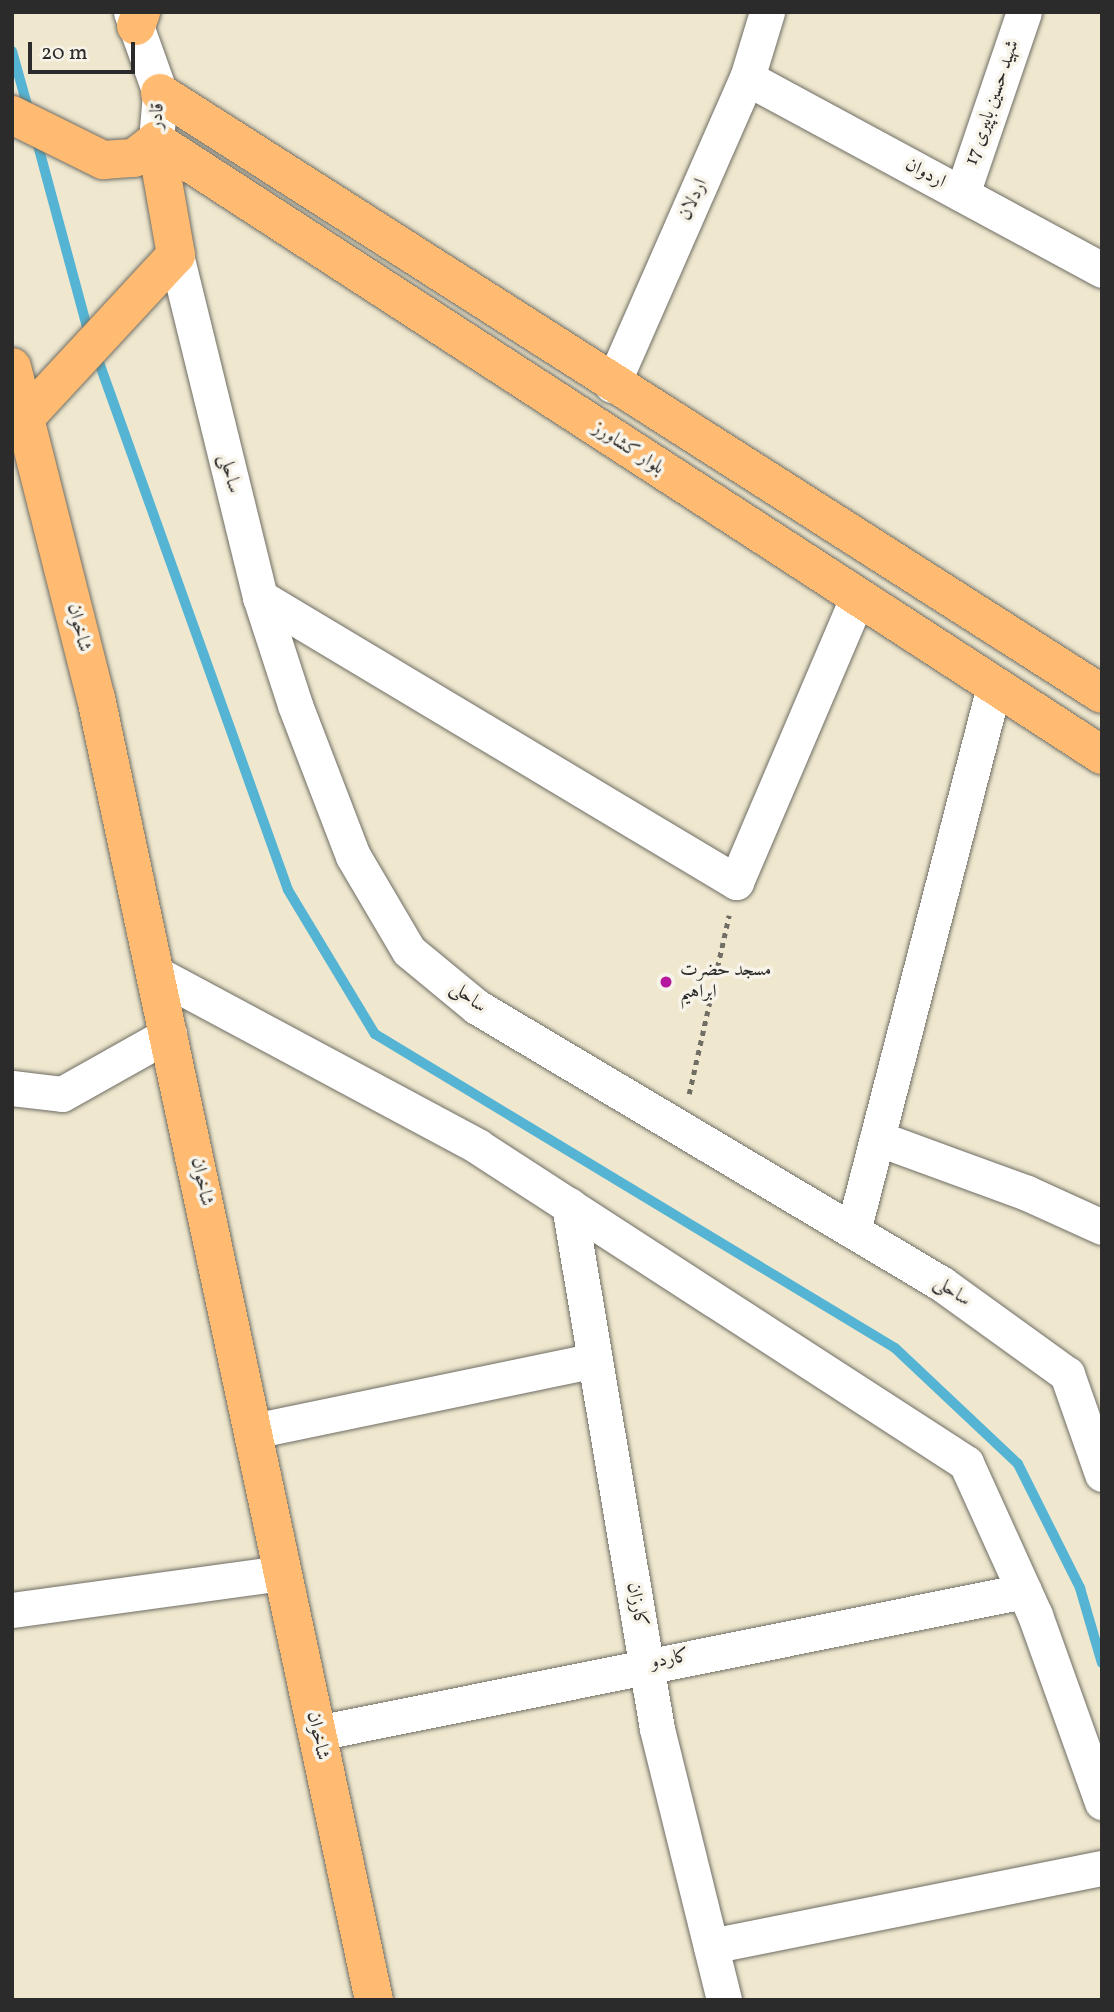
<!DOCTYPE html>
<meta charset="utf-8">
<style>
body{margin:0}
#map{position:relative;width:1114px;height:2012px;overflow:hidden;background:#efe8cf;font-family:Vollkorn,Amiri,serif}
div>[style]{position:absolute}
.stream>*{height:10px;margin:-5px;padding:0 5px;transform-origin:5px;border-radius:5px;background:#55b4d3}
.path>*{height:4.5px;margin-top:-2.25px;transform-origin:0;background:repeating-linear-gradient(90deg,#706d64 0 5px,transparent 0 10px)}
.roads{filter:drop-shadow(0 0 2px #706d64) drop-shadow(0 0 2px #706d64)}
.minor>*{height:35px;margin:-17.5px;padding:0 17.5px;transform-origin:17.5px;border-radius:17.5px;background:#fff}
.major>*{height:38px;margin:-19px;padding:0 19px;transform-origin:19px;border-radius:19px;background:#ffbb71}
.dots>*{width:19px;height:19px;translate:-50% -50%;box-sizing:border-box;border:4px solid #f7f3e8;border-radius:50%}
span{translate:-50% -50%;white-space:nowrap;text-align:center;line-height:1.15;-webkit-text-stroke:7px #f7f3e8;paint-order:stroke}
.street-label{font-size:19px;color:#2b2b2b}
.poi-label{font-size:19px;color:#2b2b2b}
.left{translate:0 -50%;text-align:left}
.frame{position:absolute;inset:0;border:14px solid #2b2b2b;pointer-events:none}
.scale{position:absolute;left:28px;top:42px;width:107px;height:32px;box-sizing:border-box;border:4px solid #2b2b2b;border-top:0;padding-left:9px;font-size:21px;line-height:24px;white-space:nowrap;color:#2b2b2b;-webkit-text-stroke:5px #f7f3e8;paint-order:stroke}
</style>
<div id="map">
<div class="stream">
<div style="left:12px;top:51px;width:63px;rotate:74.4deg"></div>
<div style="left:36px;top:138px;width:204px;rotate:74.9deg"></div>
<div style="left:96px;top:354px;width:569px;rotate:70.29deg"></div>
<div style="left:288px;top:890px;width:168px;rotate:58.9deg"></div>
<div style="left:375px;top:1034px;width:607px;rotate:31.13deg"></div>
<div style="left:895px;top:1348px;width:169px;rotate:43.3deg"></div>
<div style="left:1018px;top:1464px;width:139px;rotate:63.4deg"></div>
<div style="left:1080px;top:1588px;width:78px;rotate:73.7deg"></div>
</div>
<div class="path">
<div style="left:689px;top:1094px;width:183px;rotate:-77.4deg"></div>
</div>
<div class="roads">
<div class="minor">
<div style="left:131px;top:12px;width:86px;rotate:70.3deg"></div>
<div style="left:160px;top:93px;width:48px;rotate:94.8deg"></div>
<div style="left:747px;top:78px;width:404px;rotate:28.4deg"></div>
<div style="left:962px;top:194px;width:192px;rotate:-71.2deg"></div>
<div style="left:176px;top:255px;width:352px;rotate:76.2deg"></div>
<div style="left:260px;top:597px;width:114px;rotate:72deg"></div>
<div style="left:295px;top:705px;width:162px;rotate:69deg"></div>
<div style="left:353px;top:856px;width:110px;rotate:59.5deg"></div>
<div style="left:409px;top:951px;width:88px;rotate:39.5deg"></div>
<div style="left:477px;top:1007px;width:541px;rotate:30.78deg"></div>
<div style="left:942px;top:1284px;width:154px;rotate:35.8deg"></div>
<div style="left:1067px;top:1374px;width:106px;rotate:70.7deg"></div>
<div style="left:612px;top:385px;width:335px;rotate:-66.3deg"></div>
<div style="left:747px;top:78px;width:69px;rotate:-73.1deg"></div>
<div style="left:260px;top:597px;width:555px;rotate:30.91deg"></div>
<div style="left:736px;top:882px;width:309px;rotate:-66.9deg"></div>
<div style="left:155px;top:973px;width:366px;rotate:28.2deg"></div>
<div style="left:477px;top:1146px;width:583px;rotate:32.95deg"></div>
<div style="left:966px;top:1463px;width:167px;rotate:65.6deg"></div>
<div style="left:1035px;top:1615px;width:199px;rotate:70.3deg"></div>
<div style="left:12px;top:1088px;width:50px;rotate:6.8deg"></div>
<div style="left:62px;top:1094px;width:123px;rotate:-29.3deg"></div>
<div style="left:877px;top:1138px;width:160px;rotate:20.1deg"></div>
<div style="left:1027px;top:1193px;width:82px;rotate:24.4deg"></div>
<div style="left:569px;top:1205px;width:531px;rotate:80.47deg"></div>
<div style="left:657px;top:1729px;width:279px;rotate:76.1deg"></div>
<div style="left:853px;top:1231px;width:563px;rotate:-75.49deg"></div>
<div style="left:253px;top:1431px;width:349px;rotate:-11.7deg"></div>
<div style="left:12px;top:1610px;width:274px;rotate:-7.8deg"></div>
<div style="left:317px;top:1733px;width:721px;rotate:-11.36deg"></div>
<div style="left:711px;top:1946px;width:399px;rotate:-11.3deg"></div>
</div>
<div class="major">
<div style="left:136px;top:26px;width:15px;rotate:-70deg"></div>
<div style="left:160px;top:93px;width:1117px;rotate:32.54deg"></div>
<div style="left:12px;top:115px;width:102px;rotate:26.3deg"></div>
<div style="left:103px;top:160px;width:31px;rotate:-4deg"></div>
<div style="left:134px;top:158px;width:28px;rotate:-38deg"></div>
<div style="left:156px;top:141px;width:1128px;rotate:32.99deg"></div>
<div style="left:12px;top:367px;width:341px;rotate:75.8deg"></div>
<div style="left:96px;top:698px;width:1331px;rotate:77.95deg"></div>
<div style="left:25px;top:418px;width:222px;rotate:-47.2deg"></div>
<div style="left:176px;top:255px;width:116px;rotate:-100deg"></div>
</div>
</div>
<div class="dots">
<div style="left:666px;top:982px;background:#b5179e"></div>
</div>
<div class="street-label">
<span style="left:993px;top:103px;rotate:-71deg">شهید حسین باپیری 17</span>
<span style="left:158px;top:116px;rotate:-86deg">قادر</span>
<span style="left:925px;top:174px;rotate:28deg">اردوان</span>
<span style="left:694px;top:200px;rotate:-66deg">اردلان</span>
<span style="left:628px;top:449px;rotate:33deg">بلوار کشاورز</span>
<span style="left:229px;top:474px;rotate:76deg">ساحلی</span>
<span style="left:78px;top:628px;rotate:76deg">شاخوان</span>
<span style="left:468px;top:998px;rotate:37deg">ساحلی</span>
<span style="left:201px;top:1182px;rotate:78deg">شاخوان</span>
<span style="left:952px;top:1292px;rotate:34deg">ساحلی</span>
<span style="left:636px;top:1605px;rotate:80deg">کارزان</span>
<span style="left:670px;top:1660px;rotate:-11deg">کاردو</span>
<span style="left:317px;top:1736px;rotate:78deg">شاخوان</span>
</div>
<div class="poi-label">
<span class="left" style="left:680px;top:982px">مسجد حضرت<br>ابراهیم</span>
</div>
<div class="frame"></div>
<div class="scale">20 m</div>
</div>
